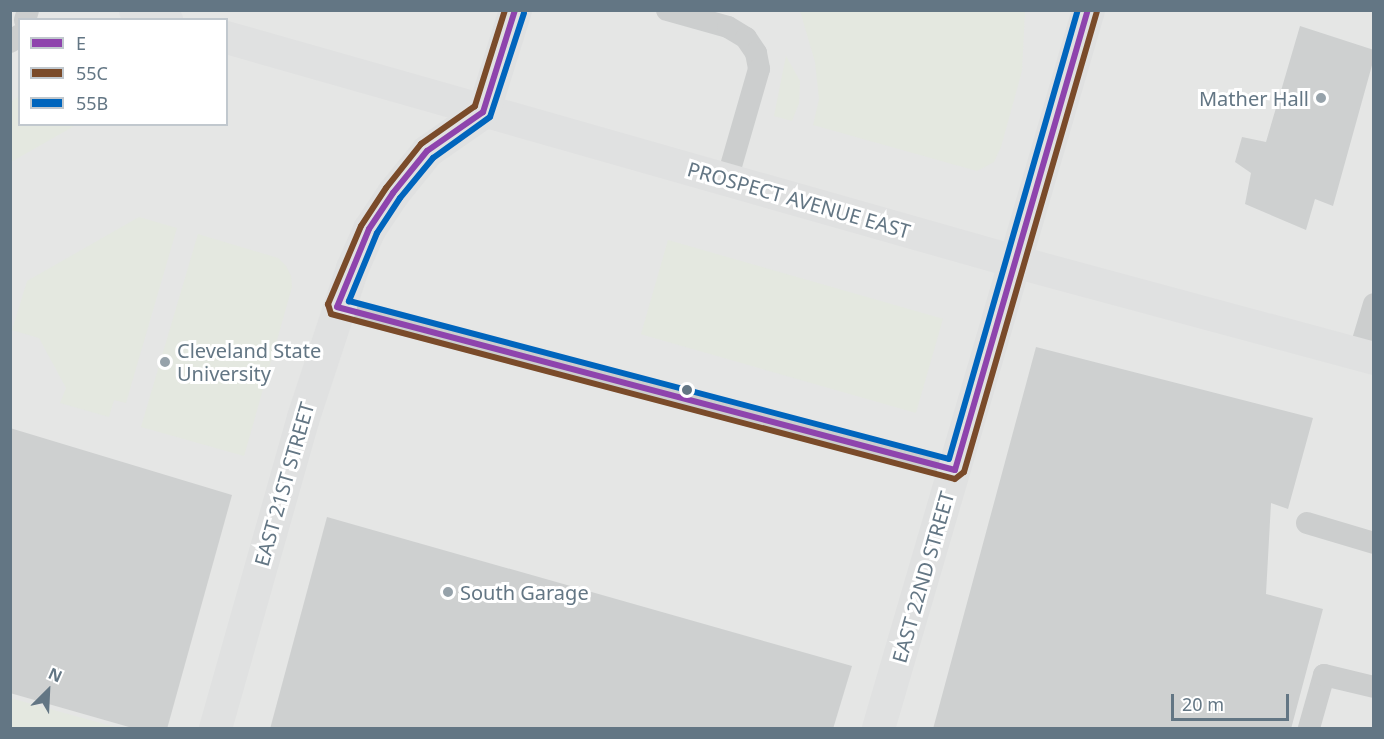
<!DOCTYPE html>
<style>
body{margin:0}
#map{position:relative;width:1384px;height:739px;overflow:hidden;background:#f5f5f2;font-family:"Noto Sans",sans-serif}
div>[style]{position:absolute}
.built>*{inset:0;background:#e5e6e5}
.green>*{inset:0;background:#e4e8e0;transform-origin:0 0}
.building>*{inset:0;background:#ced0d0}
.lane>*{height:22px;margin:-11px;padding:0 11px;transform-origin:11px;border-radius:11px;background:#cccece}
.secondary>*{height:33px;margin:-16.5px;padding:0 16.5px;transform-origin:16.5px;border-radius:16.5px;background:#e0e1e1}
.bus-1>*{height:6px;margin:-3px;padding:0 3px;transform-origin:3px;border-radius:3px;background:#8e44ad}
.bus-2>*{height:6px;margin:-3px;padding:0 3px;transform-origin:3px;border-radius:3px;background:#7a4b2a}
.bus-3>*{height:6px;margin:-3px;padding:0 3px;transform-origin:3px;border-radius:3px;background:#0065bd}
.dots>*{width:16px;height:16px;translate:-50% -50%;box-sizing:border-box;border:3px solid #fff;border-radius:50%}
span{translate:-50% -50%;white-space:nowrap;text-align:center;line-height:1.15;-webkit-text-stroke:6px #fff;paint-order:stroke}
.poi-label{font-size:20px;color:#637684}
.right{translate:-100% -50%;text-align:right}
.left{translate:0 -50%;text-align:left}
.street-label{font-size:20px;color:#637684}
.frame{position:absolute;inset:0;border:12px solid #637684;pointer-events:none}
.legend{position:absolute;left:18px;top:18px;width:210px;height:108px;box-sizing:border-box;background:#fff;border:2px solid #c1c8ce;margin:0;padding:8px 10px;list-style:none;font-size:18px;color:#637684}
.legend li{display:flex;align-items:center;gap:12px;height:30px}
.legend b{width:30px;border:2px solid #c1c8ce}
.north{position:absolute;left:18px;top:661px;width:60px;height:60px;-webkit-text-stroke:4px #fff;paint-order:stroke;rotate:24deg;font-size:16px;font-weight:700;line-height:24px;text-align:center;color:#637684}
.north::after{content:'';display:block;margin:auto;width:21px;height:27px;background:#637684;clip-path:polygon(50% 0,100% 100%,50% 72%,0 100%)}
.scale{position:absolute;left:1171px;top:694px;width:118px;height:27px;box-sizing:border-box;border:3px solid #637684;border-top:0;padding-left:8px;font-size:18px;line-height:21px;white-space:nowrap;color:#637684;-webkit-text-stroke:4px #fff;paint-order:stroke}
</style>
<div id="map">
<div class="built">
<div style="clip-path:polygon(evenodd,10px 11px,1373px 11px,1373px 728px,11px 728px,10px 11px,20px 20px,226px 20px,226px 124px,20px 124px,20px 20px)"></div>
</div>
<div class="green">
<div style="clip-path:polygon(800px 11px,1025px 11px,1022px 71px,1001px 147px,994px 162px,977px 171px,813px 125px,819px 99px,815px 62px)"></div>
<div style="clip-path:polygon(786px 56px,800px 81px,799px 103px,792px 121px,774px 116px)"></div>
<div style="clip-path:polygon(19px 96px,20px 124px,76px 125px,11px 162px,11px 102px)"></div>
<div style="clip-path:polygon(139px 217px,177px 228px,126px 403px,114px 400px,109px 417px,60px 403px,66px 388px,39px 338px,12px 330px,27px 281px)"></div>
<div style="clip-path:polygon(198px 234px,278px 258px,286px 266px,291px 276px,292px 287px,244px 456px,141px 427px)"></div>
<div style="left:668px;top:240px;width:286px;height:98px;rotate:16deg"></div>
<div style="clip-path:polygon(10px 698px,115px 727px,115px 728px,11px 728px)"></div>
</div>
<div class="building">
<div style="clip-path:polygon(1300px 26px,1374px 50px,1374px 58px,1333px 206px,1315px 199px,1306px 230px,1245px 204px,1251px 173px,1235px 162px,1242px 137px,1266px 142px)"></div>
<div style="clip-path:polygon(1036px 347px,1313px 418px,1288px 509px,1271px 503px,1266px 594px,1323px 609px,1291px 729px,933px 729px)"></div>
<div style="clip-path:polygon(10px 428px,232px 495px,167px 729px,136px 729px,10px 693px)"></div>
<div style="clip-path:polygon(327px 517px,852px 666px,833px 729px,270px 729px)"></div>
</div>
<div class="lane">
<div style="left:667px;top:10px;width:63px;rotate:15.6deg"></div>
<div style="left:728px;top:27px;width:21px;rotate:31deg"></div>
<div style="left:746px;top:38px;width:18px;rotate:56deg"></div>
<div style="left:756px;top:53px;width:16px;rotate:79deg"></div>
<div style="left:759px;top:69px;width:116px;rotate:106.1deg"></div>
<div style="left:25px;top:20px;width:10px;rotate:-73deg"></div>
<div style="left:10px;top:42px;width:12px;rotate:-35deg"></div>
<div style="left:337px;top:307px;width:639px;rotate:14.78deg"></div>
<div style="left:1359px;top:354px;width:52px;rotate:-73.3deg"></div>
<div style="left:1307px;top:523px;width:70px;rotate:16.6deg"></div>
<div style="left:1309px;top:728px;width:55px;rotate:-74.2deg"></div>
<div style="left:1324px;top:675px;width:51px;rotate:13.5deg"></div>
</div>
<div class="secondary">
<div style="left:135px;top:10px;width:33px;rotate:18deg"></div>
<div style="left:226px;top:37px;width:819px;rotate:15.87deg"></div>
<div style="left:1014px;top:261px;width:373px;rotate:15.1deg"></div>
<div style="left:215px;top:728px;width:323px;rotate:-74.2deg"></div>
<div style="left:303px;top:417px;width:157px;rotate:-71.8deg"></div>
<div style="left:352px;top:268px;width:43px;rotate:-66.4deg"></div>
<div style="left:369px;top:229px;width:43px;rotate:-56.3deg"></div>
<div style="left:393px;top:193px;width:54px;rotate:-51deg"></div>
<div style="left:427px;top:151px;width:68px;rotate:-34.9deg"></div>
<div style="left:483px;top:112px;width:107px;rotate:-72.6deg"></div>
<div style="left:878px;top:728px;width:748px;rotate:-73.7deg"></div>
</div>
<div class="bus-1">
<div style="left:515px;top:10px;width:107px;rotate:107.4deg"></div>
<div style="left:483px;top:112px;width:68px;rotate:145.1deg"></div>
<div style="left:427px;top:151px;width:54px;rotate:129deg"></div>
<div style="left:393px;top:193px;width:43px;rotate:123.7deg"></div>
<div style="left:369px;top:229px;width:84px;rotate:112.3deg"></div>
<div style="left:337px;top:307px;width:639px;rotate:14.78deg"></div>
<div style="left:955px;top:470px;width:479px;rotate:-73.9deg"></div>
</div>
<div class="bus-2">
<div style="left:505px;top:10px;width:101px;rotate:107.4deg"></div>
<div style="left:475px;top:106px;width:66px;rotate:144.9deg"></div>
<div style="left:421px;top:144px;width:56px;rotate:128.5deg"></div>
<div style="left:386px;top:188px;width:45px;rotate:123.3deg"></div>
<div style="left:361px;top:226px;width:85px;rotate:112.9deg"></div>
<div style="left:328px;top:304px;width:10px;rotate:73deg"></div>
<div style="left:331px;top:314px;width:645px;rotate:14.81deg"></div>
<div style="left:955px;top:479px;width:11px;rotate:-38deg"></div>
<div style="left:964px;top:472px;width:479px;rotate:-73.9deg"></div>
</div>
<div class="bus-3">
<div style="left:524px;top:13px;width:109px;rotate:108.1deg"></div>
<div style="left:490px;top:117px;width:70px;rotate:144.3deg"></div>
<div style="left:433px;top:158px;width:52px;rotate:129.5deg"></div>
<div style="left:400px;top:198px;width:42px;rotate:123.3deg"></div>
<div style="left:377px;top:233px;width:74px;rotate:112.4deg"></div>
<div style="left:349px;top:301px;width:620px;rotate:14.75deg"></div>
<div style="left:949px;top:459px;width:467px;rotate:-74deg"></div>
</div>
<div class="dots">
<div style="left:1321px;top:98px;background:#96a2aa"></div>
<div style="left:165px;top:362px;background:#96a2aa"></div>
<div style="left:687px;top:390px;background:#637684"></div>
<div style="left:448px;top:592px;background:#96a2aa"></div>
</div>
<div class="poi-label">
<span class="right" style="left:1309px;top:98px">Mather Hall</span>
<span class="left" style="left:177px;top:362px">Cleveland State<br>University</span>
<span class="left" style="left:460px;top:592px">South Garage</span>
</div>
<div class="street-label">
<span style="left:799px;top:200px;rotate:16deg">PROSPECT AVENUE EAST</span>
<span style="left:284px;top:484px;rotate:-74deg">EAST 21ST STREET</span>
<span style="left:923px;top:577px;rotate:-74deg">EAST 22ND STREET</span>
</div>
<div class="frame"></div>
<ul class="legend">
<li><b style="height:8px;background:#8e44ad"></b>E</li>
<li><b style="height:8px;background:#7a4b2a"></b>55C</li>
<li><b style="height:8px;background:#0065bd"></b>55B</li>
</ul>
<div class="north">N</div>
<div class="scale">20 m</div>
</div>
